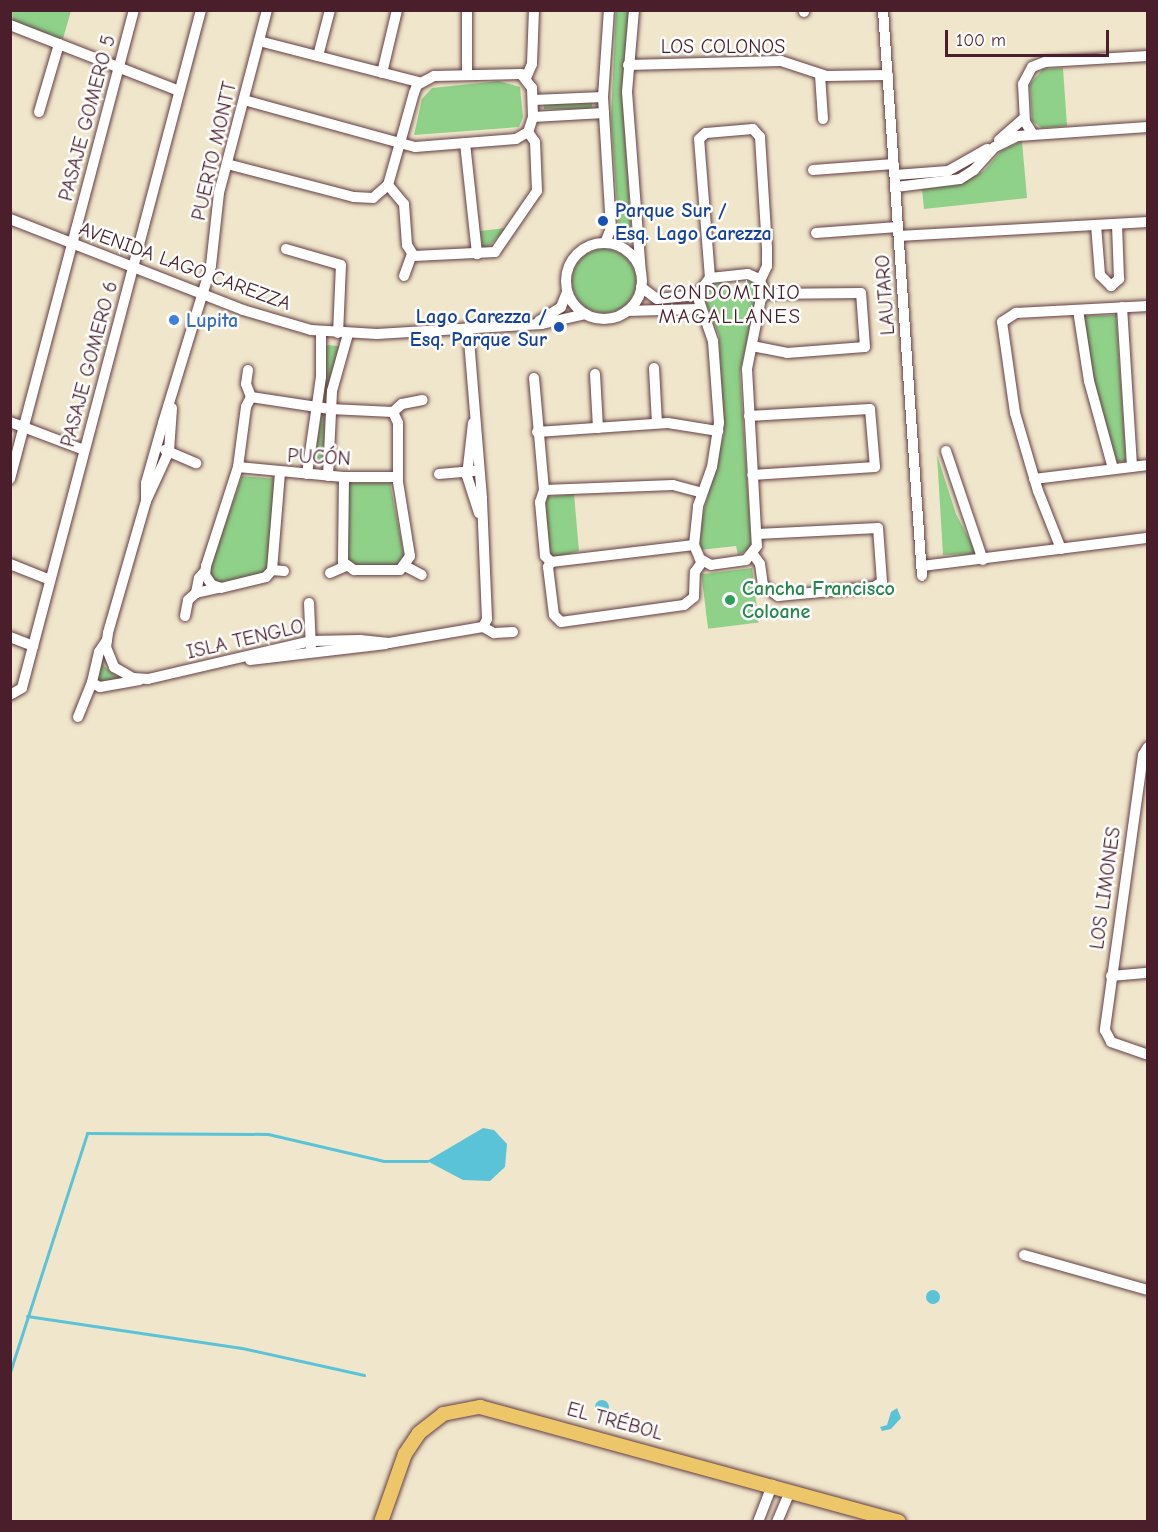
<!DOCTYPE html>
<meta charset="utf-8">
<style>
body{margin:0}
#map{position:relative;width:1158px;height:1532px;overflow:hidden;background:#f0e6cb;font-family:"Comic Neue",sans-serif}
div>[style]{position:absolute}
.green>*{inset:0;background:#8fd189;transform-origin:0 0}
.round{border-radius:50%}
.water>*{inset:0;background:#5bc3d8}
.stream>*{height:3px;margin:-1.5px;padding:0 1.5px;transform-origin:1.5px;border-radius:1.5px;background:#5bc3d8}
.roads{filter:drop-shadow(0 0 2px #633d43) drop-shadow(0 0 2px #633d43)}
.minor>*{height:10px;margin:-5px;padding:0 5px;transform-origin:5px;border-radius:5px;background:#fff}
.minor>.ring{margin:-5px;padding:0;box-sizing:content-box;background:none;border:10px solid #fff;border-radius:50%}
.major>*{height:14px;margin:-7px;padding:0 7px;transform-origin:7px;border-radius:7px;background:#ecc669}
.dots>*{width:16px;height:16px;translate:-50% -50%;box-sizing:border-box;border:3px solid #fff;border-radius:50%}
span{translate:-50% -50%;white-space:nowrap;text-align:center;line-height:1.15;-webkit-text-stroke:5px #fff;paint-order:stroke}
.street-label{font-size:20px;color:#4a1f2b}
.transit-label{font-size:20px;color:#164399;font-weight:700}
.left{translate:0 -50%;text-align:left}
.right{translate:-100% -50%;text-align:right}
.shop-label{font-size:20px;color:#366cbe;font-weight:700}
.leisure-label{font-size:20px;color:#27864d;font-weight:700}
.neighbourhood-label{font-size:21px;color:#4a1f2b;letter-spacing:1.5px}
.frame{position:absolute;inset:0;border:12px solid #4a1f2b;pointer-events:none}
.scale{position:absolute;left:945px;top:30px;width:164px;height:27px;box-sizing:border-box;border:3px solid #4a1f2b;border-top:0;padding-left:8px;font-size:18px;line-height:21px;white-space:nowrap;color:#4a1f2b;-webkit-text-stroke:4px #fff;paint-order:stroke}
</style>
<div id="map">
<div class="green">
<div style="clip-path:polygon(629px 10px,622px 95px,632px 239px,619px 233px,611px 117px,616px 11px)"></div>
<div style="clip-path:polygon(12px 11px,71px 11px,62px 42px,13px 23px)"></div>
<div style="clip-path:polygon(1063px 68px,1067px 126px,1042px 128px,1032px 121px,1030px 84px,1043px 69px)"></div>
<div style="clip-path:polygon(499px 81px,520px 87px,523px 117px,519px 127px,414px 135px,422px 99px,432px 88px)"></div>
<div style="left:592px;top:102px;width:7px;height:48px;rotate:90deg"></div>
<div style="clip-path:polygon(1022px 141px,1027px 198px,924px 209px,922px 189px,958px 185px,984px 171px,1001px 151px)"></div>
<div style="clip-path:polygon(506px 228px,487px 248px,483px 249px,480px 231px)"></div>
<div class="round" style="left:572px;top:249px;width:64px;height:64px"></div>
<div style="clip-path:polygon(721px 280px,722px 290px,745px 289px,745px 280px,751px 281px,757px 292px,740px 373px,751px 543px,749px 549px,738px 555px,736px 546px,700px 550px,701px 522px,724px 434px,719px 336px,703px 295px,710px 284px)"></div>
<div style="clip-path:polygon(1116px 315px,1126px 461px,1117px 462px,1093px 378px,1083px 316px)"></div>
<div style="clip-path:polygon(326px 345px,339px 346px,324px 402px,323px 400px)"></div>
<div style="clip-path:polygon(322px 412px,325px 413px,324px 461px,314px 460px)"></div>
<div style="clip-path:polygon(937px 455px,956px 514px,977px 554px,943px 555px)"></div>
<div style="clip-path:polygon(242px 476px,275px 479px,269px 572px,219px 584px,210px 575px,210px 568px)"></div>
<div style="clip-path:polygon(349px 483px,390px 483px,404px 555px,397px 565px,357px 565px,347px 560px)"></div>
<div style="clip-path:polygon(574px 494px,579px 551px,550px 559px,542px 502px,547px 497px)"></div>
<div style="left:752px;top:568px;width:55px;height:51px;rotate:83deg"></div>
<div style="clip-path:polygon(101px 654px,104px 666px,122px 681px,96px 682px)"></div>
</div>
<div class="water">
<div style="clip-path:polygon(483px 1128px,494px 1130px,507px 1144px,505px 1167px,490px 1181px,463px 1180px,427px 1161px)"></div>
<div class="round" style="left:926px;top:1290px;width:14px;height:14px"></div>
<div class="round" style="left:595px;top:1400px;width:14px;height:14px"></div>
<div style="clip-path:polygon(897px 1408px,901px 1418px,891px 1429px,882px 1431px,880px 1427px,887px 1425px,891px 1412px)"></div>
</div>
<div class="stream">
<div style="left:27px;top:1316px;width:217px;rotate:8.5deg"></div>
<div style="left:242px;top:1348px;width:125px;rotate:12.5deg"></div>
<div style="left:10px;top:1372px;width:251px;rotate:-72.1deg"></div>
<div style="left:87px;top:1133px;width:181px;rotate:0.3deg"></div>
<div style="left:268px;top:1134px;width:119px;rotate:13.1deg"></div>
<div style="left:384px;top:1161px;width:43px"></div>
</div>
<div class="roads">
<div class="minor">
<div style="left:267px;top:10px;width:189px;rotate:104.7deg"></div>
<div style="left:219px;top:193px;width:73px;rotate:96.3deg"></div>
<div style="left:211px;top:266px;width:164px;rotate:107deg"></div>
<div style="left:163px;top:423px;width:62px;rotate:105.8deg"></div>
<div style="left:146px;top:483px;width:18px;rotate:90deg"></div>
<div style="left:146px;top:501px;width:137px;rotate:106.1deg"></div>
<div style="left:108px;top:633px;width:14px;rotate:98deg"></div>
<div style="left:106px;top:647px;width:22px;rotate:68deg"></div>
<div style="left:114px;top:667px;width:22px;rotate:30deg"></div>
<div style="left:133px;top:678px;width:15px;rotate:4deg"></div>
<div style="left:148px;top:679px;width:167px;rotate:-13.1deg"></div>
<div style="left:311px;top:641px;width:49px;rotate:-1.2deg"></div>
<div style="left:360px;top:640px;width:29px;rotate:6deg"></div>
<div style="left:389px;top:643px;width:95px;rotate:-9.7deg"></div>
<div style="left:483px;top:627px;width:9px;rotate:-63deg"></div>
<div style="left:487px;top:619px;width:121px;rotate:-92.4deg"></div>
<div style="left:482px;top:498px;width:171px;rotate:-94.7deg"></div>
<div style="left:634px;top:10px;width:82px;rotate:94.9deg"></div>
<div style="left:627px;top:92px;width:181px;rotate:85.6deg"></div>
<div style="left:804px;top:10px;width:2px;rotate:90deg"></div>
<div style="left:883px;top:10px;width:567px;rotate:86.06deg"></div>
<div style="left:10px;top:25px;width:181px;rotate:21.3deg"></div>
<div style="left:259px;top:41px;width:165px;rotate:14.4deg"></div>
<div style="left:318px;top:56px;width:48px;rotate:-75.4deg"></div>
<div style="left:628px;top:65px;width:153px;rotate:-1.5deg"></div>
<div style="left:781px;top:61px;width:48px;rotate:18.1deg"></div>
<div style="left:827px;top:76px;width:61px;rotate:-0.9deg"></div>
<div style="left:382px;top:73px;width:65px;rotate:-76.6deg"></div>
<div style="left:467px;top:74px;width:64px;rotate:-90deg"></div>
<div style="left:820px;top:75px;width:44px;rotate:86.1deg"></div>
<div style="left:526px;top:78px;width:15px;rotate:-67deg"></div>
<div style="left:532px;top:64px;width:54px;rotate:-87.9deg"></div>
<div style="left:533px;top:100px;width:70px;rotate:-2.5deg"></div>
<div style="left:39px;top:112px;width:71px;rotate:-73.6deg"></div>
<div style="left:533px;top:117px;width:71px;rotate:-3.2deg"></div>
<div style="left:1032px;top:133px;width:13px;rotate:-122deg"></div>
<div style="left:1025px;top:122px;width:38px;rotate:-93deg"></div>
<div style="left:1023px;top:84px;width:19px;rotate:-62deg"></div>
<div style="left:1032px;top:67px;width:14px;rotate:-21deg"></div>
<div style="left:1045px;top:62px;width:103px;rotate:-3.3deg"></div>
<div style="left:999px;top:140px;width:33px;rotate:-41deg"></div>
<div style="left:465px;top:143px;width:112px;rotate:83.8deg"></div>
<div style="left:227px;top:164px;width:131px;rotate:14.6deg"></div>
<div style="left:354px;top:197px;width:19px;rotate:3deg"></div>
<div style="left:373px;top:198px;width:20px;rotate:-41deg"></div>
<div style="left:388px;top:185px;width:44px;rotate:-74.1deg"></div>
<div style="left:400px;top:143px;width:52px;rotate:-74.4deg"></div>
<div style="left:414px;top:93px;width:9px;rotate:-69deg"></div>
<div style="left:417px;top:85px;width:19px;rotate:-28deg"></div>
<div style="left:434px;top:76px;width:87px;rotate:-1.3deg"></div>
<div style="left:521px;top:74px;width:18px;rotate:52deg"></div>
<div style="left:532px;top:88px;width:29px;rotate:88deg"></div>
<div style="left:533px;top:117px;width:16px;rotate:108deg"></div>
<div style="left:528px;top:132px;width:14px;rotate:150deg"></div>
<div style="left:516px;top:139px;width:101px;rotate:175.5deg"></div>
<div style="left:415px;top:147px;width:16px;rotate:-165deg"></div>
<div style="left:400px;top:143px;width:162px;rotate:-164.6deg"></div>
<div style="left:813px;top:170px;width:81px;rotate:-4.2deg"></div>
<div style="left:895px;top:175px;width:53px;rotate:-4.3deg"></div>
<div style="left:948px;top:171px;width:45px;rotate:-29.4deg"></div>
<div style="left:388px;top:185px;width:25px;rotate:50deg"></div>
<div style="left:404px;top:204px;width:41px;rotate:85.8deg"></div>
<div style="left:407px;top:245px;width:13px;rotate:58deg"></div>
<div style="left:414px;top:256px;width:81px;rotate:-2.8deg"></div>
<div style="left:495px;top:252px;width:74px;rotate:-55.5deg"></div>
<div style="left:537px;top:191px;width:49px;rotate:-92.3deg"></div>
<div style="left:535px;top:142px;width:12px;rotate:-125deg"></div>
<div style="left:896px;top:187px;width:64px;rotate:-7.1deg"></div>
<div style="left:960px;top:179px;width:17px;rotate:-33deg"></div>
<div style="left:974px;top:170px;width:31px;rotate:-48deg"></div>
<div style="left:995px;top:147px;width:25px;rotate:-26deg"></div>
<div style="left:1018px;top:136px;width:130px;rotate:-4deg"></div>
<div style="left:10px;top:219px;width:250px;rotate:21.3deg"></div>
<div style="left:243px;top:310px;width:71px;rotate:16.4deg"></div>
<div style="left:311px;top:330px;width:66px;rotate:3.5deg"></div>
<div style="left:377px;top:334px;width:165px;rotate:-3.5deg"></div>
<div style="left:542px;top:324px;width:44px;rotate:-13.1deg"></div>
<div style="left:1096px;top:225px;width:50px;rotate:85.4deg"></div>
<div style="left:1100px;top:275px;width:16px;rotate:45deg"></div>
<div style="left:816px;top:233px;width:82px;rotate:-4.2deg"></div>
<div style="left:899px;top:236px;width:249px;rotate:-3.2deg"></div>
<div style="left:605px;top:243px;width:16px;rotate:-68deg"></div>
<div style="left:611px;top:228px;width:131px;rotate:-93.5deg"></div>
<div style="left:603px;top:97px;width:87px;rotate:-86.1deg"></div>
<div class="ring" style="left:566px;top:243px;width:66px;height:66px"></div>
<div style="left:286px;top:249px;width:57px;rotate:16.2deg"></div>
<div style="left:341px;top:265px;width:68px;rotate:92.5deg"></div>
<div style="left:748px;top:274px;width:12px;rotate:24deg"></div>
<div style="left:759px;top:279px;width:10px;rotate:66deg"></div>
<div style="left:763px;top:288px;width:83px;rotate:101.2deg"></div>
<div style="left:747px;top:369px;width:177px;rotate:86.8deg"></div>
<div style="left:757px;top:546px;width:18px;rotate:128deg"></div>
<div style="left:746px;top:560px;width:35px;rotate:172deg"></div>
<div style="left:711px;top:565px;width:13px;rotate:-151deg"></div>
<div style="left:700px;top:559px;width:15px;rotate:-113deg"></div>
<div style="left:694px;top:545px;width:39px;rotate:-84deg"></div>
<div style="left:698px;top:506px;width:41px;rotate:-70.3deg"></div>
<div style="left:712px;top:467px;width:45px;rotate:-81deg"></div>
<div style="left:719px;top:423px;width:82px;rotate:-94.2deg"></div>
<div style="left:713px;top:341px;width:49px;rotate:-109.2deg"></div>
<div style="left:697px;top:295px;width:21px;rotate:-53deg"></div>
<div style="left:710px;top:278px;width:38px;rotate:-6deg"></div>
<div style="left:404px;top:276px;width:23px;rotate:-70deg"></div>
<div style="left:710px;top:278px;width:139px;rotate:-94.5deg"></div>
<div style="left:699px;top:139px;width:9px;rotate:-41deg"></div>
<div style="left:706px;top:133px;width:47px;rotate:-4.9deg"></div>
<div style="left:753px;top:129px;width:11px;rotate:49deg"></div>
<div style="left:760px;top:137px;width:111px;rotate:86.4deg"></div>
<div style="left:767px;top:248px;width:18px;rotate:90deg"></div>
<div style="left:767px;top:266px;width:17px;rotate:115deg"></div>
<div style="left:1111px;top:286px;width:11px;rotate:-41deg"></div>
<div style="left:1119px;top:279px;width:55px;rotate:-92.1deg"></div>
<div style="left:641px;top:287px;width:20px;rotate:37deg"></div>
<div style="left:657px;top:299px;width:40px;rotate:-5.7deg"></div>
<div style="left:1122px;top:307px;width:160px;rotate:86.4deg"></div>
<div style="left:1078px;top:310px;width:72px;rotate:81.2deg"></div>
<div style="left:1089px;top:381px;width:91px;rotate:74.7deg"></div>
<div style="left:627px;top:311px;width:72px;rotate:-1.6deg"></div>
<div style="left:539px;top:321px;width:26px;rotate:-32deg"></div>
<div style="left:561px;top:307px;width:16px;rotate:-68deg"></div>
<div style="left:752px;top:346px;width:36px;rotate:11deg"></div>
<div style="left:787px;top:353px;width:78px;rotate:-4.4deg"></div>
<div style="left:865px;top:347px;width:54px;rotate:-94.2deg"></div>
<div style="left:861px;top:293px;width:98px;rotate:179.4deg"></div>
<div style="left:654px;top:368px;width:55px;rotate:86.9deg"></div>
<div style="left:248px;top:370px;width:14px;rotate:98deg"></div>
<div style="left:246px;top:384px;width:14px;rotate:69deg"></div>
<div style="left:595px;top:374px;width:54px;rotate:86.8deg"></div>
<div style="left:534px;top:378px;width:112px;rotate:84.9deg"></div>
<div style="left:251px;top:397px;width:11px;rotate:117deg"></div>
<div style="left:246px;top:407px;width:61px;rotate:97.6deg"></div>
<div style="left:238px;top:467px;width:104px;rotate:107.9deg"></div>
<div style="left:206px;top:566px;width:9px;rotate:96deg"></div>
<div style="left:205px;top:575px;width:12px;rotate:55deg"></div>
<div style="left:212px;top:585px;width:9px;rotate:18deg"></div>
<div style="left:221px;top:588px;width:46px;rotate:-13.7deg"></div>
<div style="left:266px;top:577px;width:9px;rotate:-49deg"></div>
<div style="left:272px;top:570px;width:97px;rotate:-85.3deg"></div>
<div style="left:251px;top:397px;width:80px;rotate:8.6deg"></div>
<div style="left:330px;top:409px;width:63px;rotate:2.7deg"></div>
<div style="left:393px;top:412px;width:12px;rotate:-42deg"></div>
<div style="left:402px;top:404px;width:21px;rotate:-11deg"></div>
<div style="left:749px;top:416px;width:121px;rotate:-3.3deg"></div>
<div style="left:870px;top:409px;width:58px;rotate:85.1deg"></div>
<div style="left:875px;top:467px;width:123px;rotate:176.3deg"></div>
<div style="left:10px;top:422px;width:79px;rotate:20.7deg"></div>
<div style="left:473px;top:423px;width:53px;rotate:96.5deg"></div>
<div style="left:467px;top:476px;width:39px;rotate:72deg"></div>
<div style="left:537px;top:432px;width:131px;rotate:-3.9deg"></div>
<div style="left:668px;top:423px;width:51px;rotate:9.1deg"></div>
<div style="left:165px;top:450px;width:34px;rotate:23deg"></div>
<div style="left:946px;top:451px;width:115px;rotate:71.3deg"></div>
<div style="left:238px;top:467px;width:106px;rotate:5.4deg"></div>
<div style="left:344px;top:477px;width:54px"></div>
<div style="left:307px;top:474px;width:98px;rotate:-81.8deg"></div>
<div style="left:321px;top:377px;width:46px;rotate:-90deg"></div>
<div style="left:439px;top:474px;width:35px;rotate:-5deg"></div>
<div style="left:328px;top:476px;width:85px;rotate:-87.3deg"></div>
<div style="left:332px;top:391px;width:59px;rotate:-74.3deg"></div>
<div style="left:344px;top:477px;width:85px;rotate:90.7deg"></div>
<div style="left:343px;top:562px;width:14px;rotate:36deg"></div>
<div style="left:354px;top:570px;width:46px"></div>
<div style="left:400px;top:570px;width:17px;rotate:-54deg"></div>
<div style="left:410px;top:556px;width:75px;rotate:-99.2deg"></div>
<div style="left:398px;top:482px;width:59px;rotate:-90deg"></div>
<div style="left:398px;top:423px;width:12px;rotate:-114deg"></div>
<div style="left:10px;top:479px;width:485px;rotate:-75.2deg"></div>
<div style="left:1034px;top:479px;width:115px;rotate:-7deg"></div>
<div style="left:544px;top:490px;width:129px;rotate:-2.2deg"></div>
<div style="left:673px;top:485px;width:30px;rotate:15deg"></div>
<div style="left:544px;top:490px;width:13px;rotate:108deg"></div>
<div style="left:540px;top:502px;width:54px;rotate:84.7deg"></div>
<div style="left:545px;top:556px;width:8px;rotate:45deg"></div>
<div style="left:146px;top:501px;width:55px;rotate:-65.3deg"></div>
<div style="left:169px;top:451px;width:43px;rotate:-86deg"></div>
<div style="left:1061px;top:549px;width:62px;rotate:-111.6deg"></div>
<div style="left:1038px;top:491px;width:81px;rotate:-106.4deg"></div>
<div style="left:1015px;top:413px;width:92px;rotate:-98.1deg"></div>
<div style="left:1002px;top:322px;width:17px;rotate:-33deg"></div>
<div style="left:1016px;top:313px;width:132px;rotate:-3deg"></div>
<div style="left:753px;top:554px;width:12px;rotate:55deg"></div>
<div style="left:760px;top:564px;width:21px;rotate:82deg"></div>
<div style="left:763px;top:585px;width:19px;rotate:36deg"></div>
<div style="left:778px;top:596px;width:96px;rotate:-5.4deg"></div>
<div style="left:874px;top:587px;width:9px;rotate:-32deg"></div>
<div style="left:882px;top:582px;width:54px;rotate:-94.2deg"></div>
<div style="left:878px;top:528px;width:121px;rotate:177.2deg"></div>
<div style="left:551px;top:562px;width:6px;rotate:121deg"></div>
<div style="left:548px;top:567px;width:48px;rotate:82.9deg"></div>
<div style="left:554px;top:615px;width:10px;rotate:45deg"></div>
<div style="left:561px;top:622px;width:124px;rotate:-7.9deg"></div>
<div style="left:684px;top:605px;width:13px;rotate:-39deg"></div>
<div style="left:694px;top:597px;width:25px;rotate:-88deg"></div>
<div style="left:695px;top:572px;width:12px;rotate:-55deg"></div>
<div style="left:551px;top:562px;width:144px;rotate:-6.8deg"></div>
<div style="left:10px;top:564px;width:43px;rotate:21.8deg"></div>
<div style="left:405px;top:566px;width:19px;rotate:28deg"></div>
<div style="left:922px;top:566px;width:228px;rotate:-7.1deg"></div>
<div style="left:272px;top:570px;width:12px;rotate:5deg"></div>
<div style="left:330px;top:573px;width:17px;rotate:-24deg"></div>
<div style="left:196px;top:593px;width:15px;rotate:-79deg"></div>
<div style="left:199px;top:578px;width:9px;rotate:-49deg"></div>
<div style="left:309px;top:603px;width:45px;rotate:87.5deg"></div>
<div style="left:185px;top:616px;width:16px;rotate:-79deg"></div>
<div style="left:188px;top:600px;width:11px;rotate:-41deg"></div>
<div style="left:196px;top:593px;width:22px;rotate:-13deg"></div>
<div style="left:483px;top:627px;width:13px;rotate:29deg"></div>
<div style="left:494px;top:633px;width:19px;rotate:-3deg"></div>
<div style="left:10px;top:637px;width:25px;rotate:21deg"></div>
<div style="left:107px;top:640px;width:14px;rotate:124deg"></div>
<div style="left:99px;top:652px;width:32px;rotate:103deg"></div>
<div style="left:92px;top:683px;width:9px;rotate:27deg"></div>
<div style="left:100px;top:687px;width:40px;rotate:-10deg"></div>
<div style="left:250px;top:660px;width:137px;rotate:-6.7deg"></div>
<div style="left:10px;top:695px;width:14px;rotate:-30deg"></div>
<div style="left:22px;top:688px;width:701px;rotate:-75.21deg"></div>
<div style="left:78px;top:717px;width:37px;rotate:-68deg"></div>
<div style="left:1148px;top:747px;width:9px;rotate:122deg"></div>
<div style="left:1143px;top:755px;width:278px;rotate:97.9deg"></div>
<div style="left:1105px;top:1030px;width:13px;rotate:63deg"></div>
<div style="left:1111px;top:1042px;width:39px;rotate:19deg"></div>
<div style="left:1111px;top:976px;width:37px;rotate:-5deg"></div>
<div style="left:1024px;top:1255px;width:129px;rotate:15.8deg"></div>
<div style="left:758px;top:1522px;width:40px;rotate:-69deg"></div>
<div style="left:777px;top:1522px;width:34px;rotate:-67deg"></div>
</div>
<div class="major">
<div style="left:381px;top:1522px;width:72px;rotate:-70.6deg"></div>
<div style="left:405px;top:1454px;width:25px;rotate:-56deg"></div>
<div style="left:419px;top:1433px;width:31px;rotate:-38deg"></div>
<div style="left:443px;top:1414px;width:38px;rotate:-11deg"></div>
<div style="left:480px;top:1407px;width:434px;rotate:15.3deg"></div>
</div>
</div>
<div class="dots">
<div style="left:603px;top:221px;background:#1a4fb4"></div>
<div style="left:174px;top:320px;background:#3f7fe0"></div>
<div style="left:559px;top:327px;background:#1a4fb4"></div>
<div style="left:730px;top:600px;background:#2e9e5b"></div>
</div>
<div class="street-label">
<span style="left:723px;top:46px">LOS COLONOS</span>
<span style="left:87px;top:118px;rotate:-75deg">PASAJE GOMERO 5</span>
<span style="left:214px;top:151px;rotate:-77deg">PUERTO MONTT</span>
<span style="left:185px;top:266px;rotate:20deg">AVENIDA LAGO CAREZZA</span>
<span style="left:885px;top:295px;rotate:-94deg">LAUTARO</span>
<span style="left:89px;top:364px;rotate:-75deg">PASAJE GOMERO 6</span>
<span style="left:319px;top:457px;rotate:3deg">PUCÓN</span>
<span style="left:245px;top:639px;rotate:-13deg">ISLA TENGLO</span>
<span style="left:1105px;top:888px;rotate:-82deg">LOS LIMONES</span>
<span style="left:615px;top:1421px;rotate:15deg">EL TRÉBOL</span>
</div>
<div class="transit-label">
<span class="left" style="left:615px;top:222px">Parque Sur /<br>Esq. Lago Carezza</span>
<span class="right" style="left:547px;top:328px">Lago Carezza /<br>Esq. Parque Sur</span>
</div>
<div class="shop-label">
<span class="left" style="left:186px;top:320px">Lupita</span>
</div>
<div class="leisure-label">
<span class="left" style="left:742px;top:600px">Cancha Francisco<br>Coloane</span>
</div>
<div class="neighbourhood-label">
<span style="left:730px;top:304px">CONDOMINIO<br>MAGALLANES</span>
</div>
<div class="frame"></div>
<div class="scale">100 m</div>
</div>
